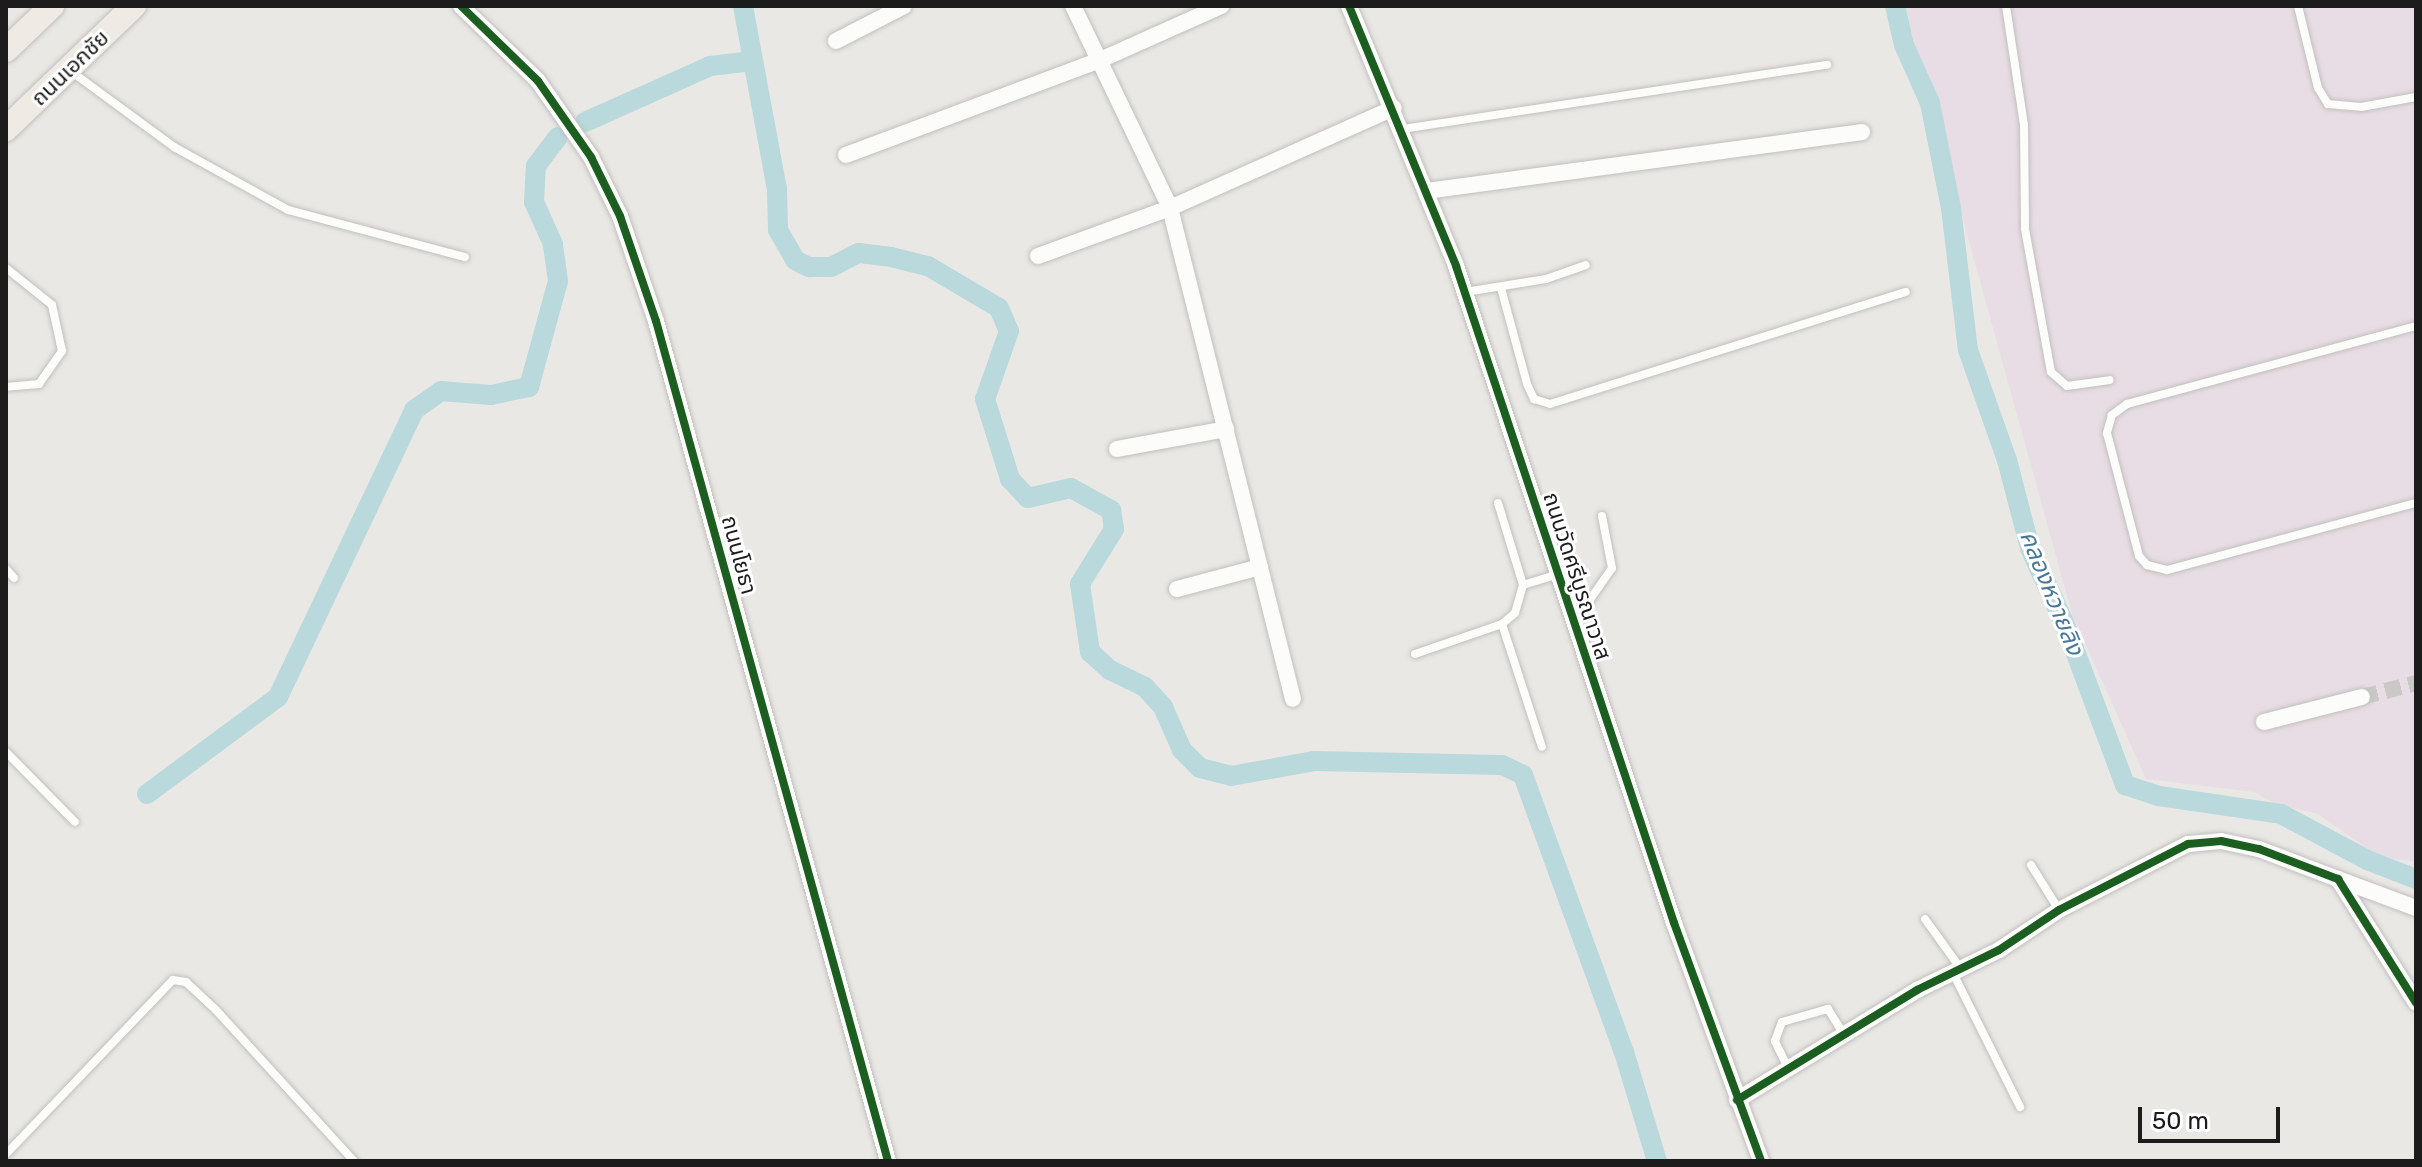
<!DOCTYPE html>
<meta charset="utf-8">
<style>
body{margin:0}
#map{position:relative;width:2422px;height:1167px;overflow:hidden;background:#eae8e5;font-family:Rubik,"Noto Sans Thai",sans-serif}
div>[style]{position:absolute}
.industrial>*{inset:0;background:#e8dde4}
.canal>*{height:20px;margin:-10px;padding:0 10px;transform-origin:10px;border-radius:10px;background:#b9d9dd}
.street-tunnel>*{height:16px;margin-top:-8px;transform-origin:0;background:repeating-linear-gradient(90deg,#cbc9c7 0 16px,transparent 0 24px)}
.roads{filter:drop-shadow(0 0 2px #c1c0bf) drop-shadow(0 0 2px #c1c0bf)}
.lane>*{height:8px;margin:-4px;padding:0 4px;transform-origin:4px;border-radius:4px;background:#fcfcfb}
.street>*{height:16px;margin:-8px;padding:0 8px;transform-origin:8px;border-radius:8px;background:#fcfcfb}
.primary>*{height:24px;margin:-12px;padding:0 12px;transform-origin:12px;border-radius:12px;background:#efeae4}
.cycleway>*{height:8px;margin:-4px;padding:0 4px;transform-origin:4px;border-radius:4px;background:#1b5e20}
span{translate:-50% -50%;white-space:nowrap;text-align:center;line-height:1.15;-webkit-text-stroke:6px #fff;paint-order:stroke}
.street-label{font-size:22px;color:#1c1c1c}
.water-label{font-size:24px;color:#487798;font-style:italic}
.frame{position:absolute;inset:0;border:8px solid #1c1c1c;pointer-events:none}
.scale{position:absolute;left:2138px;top:1107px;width:142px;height:36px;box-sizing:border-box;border:4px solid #1c1c1c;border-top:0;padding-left:10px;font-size:24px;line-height:28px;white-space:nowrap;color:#1c1c1c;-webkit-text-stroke:6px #fff;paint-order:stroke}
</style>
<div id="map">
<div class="industrial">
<div style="clip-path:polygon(1904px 6px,2416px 6px,2416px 862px,2378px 856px,2318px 814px,2275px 804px,2254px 792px,2146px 779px,2072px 614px)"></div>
</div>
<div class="canal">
<div style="left:743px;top:6px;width:186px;rotate:79.5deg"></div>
<div style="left:777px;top:189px;width:41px;rotate:88.6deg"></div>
<div style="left:778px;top:230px;width:34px;rotate:60deg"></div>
<div style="left:795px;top:260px;width:16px;rotate:27deg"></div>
<div style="left:809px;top:267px;width:22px"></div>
<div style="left:831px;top:267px;width:31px;rotate:-27deg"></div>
<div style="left:859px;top:253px;width:32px;rotate:7deg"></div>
<div style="left:891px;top:257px;width:38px;rotate:14deg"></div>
<div style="left:928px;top:266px;width:82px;rotate:30.6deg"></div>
<div style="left:999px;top:308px;width:25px;rotate:67deg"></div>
<div style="left:1009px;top:331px;width:72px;rotate:109.4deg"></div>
<div style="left:985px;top:399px;width:84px;rotate:72.6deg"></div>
<div style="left:1010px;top:479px;width:26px;rotate:47deg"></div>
<div style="left:1028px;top:498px;width:44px;rotate:-13.1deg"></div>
<div style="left:1071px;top:488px;width:46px;rotate:28.8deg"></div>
<div style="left:1111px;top:510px;width:19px;rotate:81deg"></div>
<div style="left:1114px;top:529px;width:65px;rotate:121.7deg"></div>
<div style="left:1080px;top:584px;width:69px;rotate:81.6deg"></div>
<div style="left:1090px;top:652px;width:27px;rotate:42deg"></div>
<div style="left:1110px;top:670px;width:39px;rotate:26deg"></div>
<div style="left:1145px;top:687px;width:27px;rotate:48deg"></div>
<div style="left:1163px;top:707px;width:47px;rotate:66.2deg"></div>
<div style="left:1182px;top:750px;width:25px;rotate:45deg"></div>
<div style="left:1200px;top:768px;width:32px;rotate:14deg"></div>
<div style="left:1231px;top:776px;width:84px;rotate:-10.2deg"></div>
<div style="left:1314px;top:761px;width:188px;rotate:1.2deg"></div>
<div style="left:1502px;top:765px;width:23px;rotate:25deg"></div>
<div style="left:1523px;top:775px;width:295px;rotate:70deg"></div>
<div style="left:1624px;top:1052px;width:114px;rotate:73.2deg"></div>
<div style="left:1895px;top:6px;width:40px;rotate:77deg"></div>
<div style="left:1904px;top:45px;width:64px;rotate:65.9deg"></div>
<div style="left:1930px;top:103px;width:107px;rotate:78.7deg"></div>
<div style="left:1951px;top:208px;width:143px;rotate:83.2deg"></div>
<div style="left:1968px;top:350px;width:117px;rotate:70.5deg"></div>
<div style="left:2007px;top:460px;width:91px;rotate:75.4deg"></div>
<div style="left:2030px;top:548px;width:87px;rotate:65.5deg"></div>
<div style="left:2066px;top:627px;width:169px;rotate:69.5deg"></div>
<div style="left:2125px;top:785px;width:36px;rotate:18deg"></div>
<div style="left:2159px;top:796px;width:123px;rotate:8.4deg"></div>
<div style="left:2281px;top:814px;width:98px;rotate:28.1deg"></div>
<div style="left:2367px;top:860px;width:53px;rotate:21.2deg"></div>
<div style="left:585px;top:122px;width:137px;rotate:-24.1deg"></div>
<div style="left:710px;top:66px;width:43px;rotate:-6.6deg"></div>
<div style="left:147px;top:794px;width:163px;rotate:-36.5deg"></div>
<div style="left:278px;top:697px;width:318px;rotate:-64.6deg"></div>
<div style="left:414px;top:410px;width:33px;rotate:-35deg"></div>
<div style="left:441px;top:391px;width:50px;rotate:4.6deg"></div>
<div style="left:491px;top:395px;width:39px;rotate:-12deg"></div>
<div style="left:529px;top:387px;width:110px;rotate:-74.7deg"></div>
<div style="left:558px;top:281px;width:37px;rotate:-98deg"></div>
<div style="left:553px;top:244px;width:46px;rotate:-114.3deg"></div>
<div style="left:534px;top:202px;width:36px;rotate:-87deg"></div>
<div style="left:536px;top:166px;width:36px;rotate:-53deg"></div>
</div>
<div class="street-tunnel">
<div style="left:2362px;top:697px;width:56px;rotate:-14.5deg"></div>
</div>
<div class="roads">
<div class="lane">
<div style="left:2006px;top:6px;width:120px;rotate:81.4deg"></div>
<div style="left:2024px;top:125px;width:104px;rotate:89.4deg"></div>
<div style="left:2025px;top:229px;width:145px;rotate:79.7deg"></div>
<div style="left:2051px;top:372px;width:21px;rotate:41deg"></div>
<div style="left:2067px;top:386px;width:43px;rotate:-7.9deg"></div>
<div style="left:2298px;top:6px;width:84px;rotate:76.3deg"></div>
<div style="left:2318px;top:88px;width:19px;rotate:58deg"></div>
<div style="left:2328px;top:104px;width:33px;rotate:5deg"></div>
<div style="left:2361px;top:107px;width:56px;rotate:-10.3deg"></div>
<div style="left:72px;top:72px;width:127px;rotate:36.3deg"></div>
<div style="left:174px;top:147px;width:130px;rotate:28.9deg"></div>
<div style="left:288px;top:210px;width:183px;rotate:14.9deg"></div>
<div style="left:1402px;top:129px;width:430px;rotate:-8.6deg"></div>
<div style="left:6px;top:268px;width:59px;rotate:38.8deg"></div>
<div style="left:52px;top:305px;width:47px;rotate:77.7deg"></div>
<div style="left:62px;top:351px;width:40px;rotate:124.9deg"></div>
<div style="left:39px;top:384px;width:33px;rotate:175deg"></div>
<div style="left:1501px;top:288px;width:99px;rotate:74.8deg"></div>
<div style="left:1527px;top:384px;width:17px;rotate:65deg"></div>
<div style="left:1534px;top:399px;width:17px;rotate:17deg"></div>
<div style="left:1550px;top:404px;width:373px;rotate:-17.5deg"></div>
<div style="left:1465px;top:292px;width:82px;rotate:-9.1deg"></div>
<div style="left:1546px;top:279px;width:42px;rotate:-19.3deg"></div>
<div style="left:2416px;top:326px;width:299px;rotate:164.9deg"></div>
<div style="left:2127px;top:404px;width:19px;rotate:144deg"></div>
<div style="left:2112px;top:415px;width:19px;rotate:106deg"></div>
<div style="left:2107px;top:433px;width:127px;rotate:75.4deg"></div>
<div style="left:2139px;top:556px;width:12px;rotate:48deg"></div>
<div style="left:2147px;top:565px;width:21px;rotate:14deg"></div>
<div style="left:2167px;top:570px;width:258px;rotate:-15.1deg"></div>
<div style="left:1498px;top:503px;width:86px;rotate:73deg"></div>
<div style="left:6px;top:569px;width:12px;rotate:48deg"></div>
<div style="left:1571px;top:613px;width:22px;rotate:-34deg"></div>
<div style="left:1589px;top:601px;width:40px;rotate:-55.1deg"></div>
<div style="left:1612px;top:568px;width:53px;rotate:-100.9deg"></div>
<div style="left:1502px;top:624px;width:129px;rotate:72deg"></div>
<div style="left:1415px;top:654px;width:92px;rotate:-19deg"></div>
<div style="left:1502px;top:624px;width:17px;rotate:-40deg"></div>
<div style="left:1515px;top:613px;width:29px;rotate:-74deg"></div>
<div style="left:1523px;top:585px;width:37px;rotate:-17deg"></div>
<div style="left:6px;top:752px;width:98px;rotate:45.4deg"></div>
<div style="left:2031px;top:865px;width:53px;rotate:58.1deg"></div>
<div style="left:1925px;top:919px;width:62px;rotate:54.2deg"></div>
<div style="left:1953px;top:973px;width:150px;rotate:63.4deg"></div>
<div style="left:1788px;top:1068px;width:30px;rotate:-116deg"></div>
<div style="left:1775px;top:1041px;width:20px;rotate:-70deg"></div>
<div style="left:1782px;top:1022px;width:48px;rotate:-15.8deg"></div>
<div style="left:1828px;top:1009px;width:31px;rotate:58deg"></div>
<div style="left:6px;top:1154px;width:241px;rotate:-46.2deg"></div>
<div style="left:173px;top:980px;width:13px;rotate:9deg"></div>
<div style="left:186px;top:982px;width:41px;rotate:43deg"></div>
<div style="left:216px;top:1010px;width:205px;rotate:47.6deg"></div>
</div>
<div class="street">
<div style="left:461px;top:6px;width:107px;rotate:44.2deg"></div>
<div style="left:538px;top:81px;width:93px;rotate:55.1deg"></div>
<div style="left:591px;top:157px;width:66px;rotate:63.8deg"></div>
<div style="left:620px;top:216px;width:111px;rotate:71.1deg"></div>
<div style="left:656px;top:321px;width:871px;rotate:74.56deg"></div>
<div style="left:1073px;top:6px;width:224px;rotate:64.3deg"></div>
<div style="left:1170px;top:208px;width:506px;rotate:75.94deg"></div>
<div style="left:1349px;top:6px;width:281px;rotate:67.6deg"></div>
<div style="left:1456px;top:266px;width:692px;rotate:71.64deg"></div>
<div style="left:1674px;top:923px;width:253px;rotate:69.9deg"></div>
<div style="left:836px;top:41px;width:76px;rotate:-27.2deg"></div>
<div style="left:846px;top:155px;width:269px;rotate:-20.5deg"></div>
<div style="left:1098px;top:61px;width:135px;rotate:-24.1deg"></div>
<div style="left:1426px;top:191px;width:440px;rotate:-7.7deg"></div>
<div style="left:1038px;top:256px;width:140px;rotate:-20deg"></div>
<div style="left:1170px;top:208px;width:245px;rotate:-24.1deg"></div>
<div style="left:1117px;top:449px;width:111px;rotate:-10.4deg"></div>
<div style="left:1177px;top:589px;width:86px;rotate:-14.8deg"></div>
<div style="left:2264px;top:722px;width:101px;rotate:-14.3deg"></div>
<div style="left:2338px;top:879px;width:83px;rotate:20.4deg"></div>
<div style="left:1737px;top:1100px;width:211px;rotate:-31.4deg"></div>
<div style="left:1917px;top:990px;width:91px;rotate:-26deg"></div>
<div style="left:1999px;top:950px;width:72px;rotate:-33.7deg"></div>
<div style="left:2059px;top:910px;width:145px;rotate:-27.1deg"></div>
<div style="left:2188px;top:844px;width:33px;rotate:-5deg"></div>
<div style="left:2221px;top:841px;width:39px;rotate:12deg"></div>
<div style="left:2259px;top:849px;width:85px;rotate:20.8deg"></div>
<div style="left:2338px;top:879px;width:146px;rotate:57.8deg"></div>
</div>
<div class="primary">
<div style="left:6px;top:50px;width:64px;rotate:-43.7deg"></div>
<div style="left:6px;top:129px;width:178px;rotate:-43.9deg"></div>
</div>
</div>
<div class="cycleway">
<div style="left:461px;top:6px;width:107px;rotate:44.2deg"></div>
<div style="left:538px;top:81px;width:93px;rotate:55.1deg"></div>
<div style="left:591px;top:157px;width:66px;rotate:63.8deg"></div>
<div style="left:620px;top:216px;width:111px;rotate:71.1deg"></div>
<div style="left:656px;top:321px;width:871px;rotate:74.56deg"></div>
<div style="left:1349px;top:6px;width:281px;rotate:67.6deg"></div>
<div style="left:1456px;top:266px;width:692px;rotate:71.64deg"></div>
<div style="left:1674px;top:923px;width:253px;rotate:69.9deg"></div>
<div style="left:1737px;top:1100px;width:211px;rotate:-31.4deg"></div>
<div style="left:1917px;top:990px;width:91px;rotate:-26deg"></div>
<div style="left:1999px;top:950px;width:72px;rotate:-33.7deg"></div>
<div style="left:2059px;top:910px;width:145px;rotate:-27.1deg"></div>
<div style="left:2188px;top:844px;width:33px;rotate:-5deg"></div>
<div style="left:2221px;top:841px;width:39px;rotate:12deg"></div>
<div style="left:2259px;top:849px;width:85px;rotate:20.8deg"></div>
<div style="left:2338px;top:879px;width:146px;rotate:57.8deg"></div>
</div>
<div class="street-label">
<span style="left:70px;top:68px;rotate:-44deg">ถนนเอกชัย</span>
<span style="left:739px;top:555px;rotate:75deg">ถนนโยธา</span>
<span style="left:1577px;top:576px;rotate:72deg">ถนนวัดศรีบูรณาวาส</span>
</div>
<div class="water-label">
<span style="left:2051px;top:593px;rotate:68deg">คลองหวายลิง</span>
</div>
<div class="frame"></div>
<div class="scale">50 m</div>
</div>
